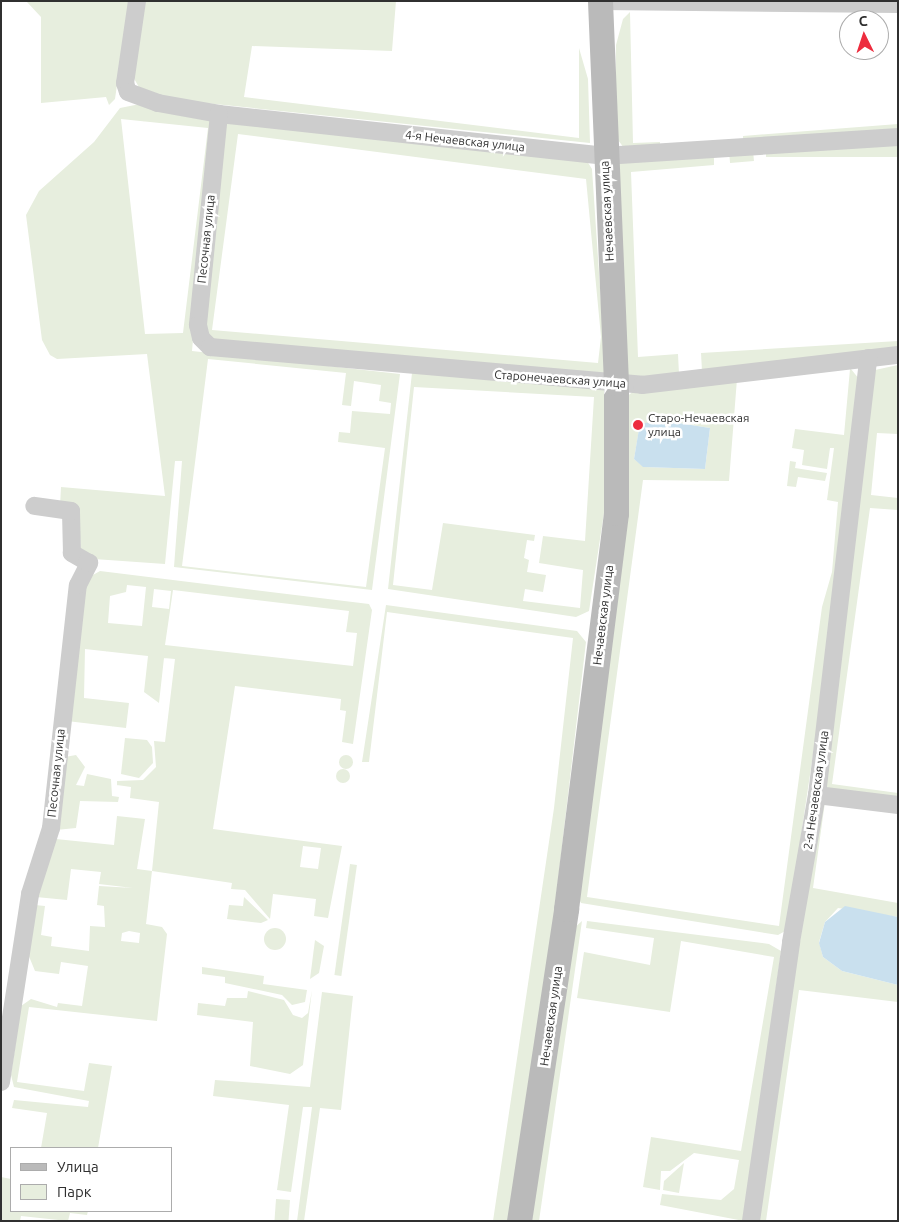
<!DOCTYPE html>
<meta charset="utf-8">
<style>
body{margin:0}
#map{position:relative;width:899px;height:1222px;overflow:hidden;background:#fff;font-family:Ubuntu,sans-serif}
div>[style]{position:absolute}
.green>*{inset:0;background:#e7eede;transform-origin:0 0}
.round{border-radius:50%}
.water>*{inset:0;background:#c9e0ee}
.street>*{height:18px;margin:-9px;padding:0 9px;transform-origin:9px;border-radius:9px;background:#cdcdcd}
.secondary>*{height:25px;margin:-12.5px;padding:0 12.5px;transform-origin:12.5px;border-radius:12.5px;background:#bababa}
.dots>*{width:14px;height:14px;translate:-50% -50%;box-sizing:border-box;border:2px solid #fff;border-radius:50%}
span{translate:-50% -50%;white-space:nowrap;text-align:center;line-height:1.15;-webkit-text-stroke:5px #fff;paint-order:stroke}
.street-label{font-size:12px;color:#303030}
.poi-label{font-size:12px;color:#303030}
.left{translate:0 -50%;text-align:left}
.frame{position:absolute;inset:0;border:2px solid #303030;pointer-events:none}
.legend{position:absolute;left:10px;top:1147px;width:162px;height:65px;box-sizing:border-box;background:#fff;border:1px solid #acacac;margin:0;padding:6px 9px;list-style:none;font-size:15px;color:#303030}
.legend li{display:flex;align-items:center;gap:10px;height:25px}
.legend b{width:25px;border:1px solid #acacac}
.north{position:absolute;left:839px;top:10px;width:50px;height:50px;box-sizing:border-box;background:#fff;border:1px solid #acacac;border-radius:50%;rotate:356deg;font-size:14px;font-weight:700;line-height:20px;text-align:center;color:#303030}
.north::after{content:'';display:block;margin:auto;width:18px;height:22px;background:#ed2c3e;clip-path:polygon(50% 0,100% 100%,50% 72%,0 100%)}
</style>
<div id="map">
<div class="green">
<div style="clip-path:polygon(26px 1px,129px 1px,115px 99px,109px 105px,106px 97px,41px 103px,41px 17px)"></div>
<div style="clip-path:polygon(144px 1px,396px 1px,392px 51px,252px 46px,244px 97px,579px 138px,579px 48px,588px 79px,590px 143px,156px 98px,140px 89px,132px 75px)"></div>
<div style="clip-path:polygon(630px 12px,633px 143px,660px 142px,660px 146px,624px 148px,615px 136px,616px 45px,623px 19px)"></div>
<div style="clip-path:polygon(evenodd,140px 104px,212px 121px,192px 351px,400px 374px,372px 590px,174px 567px,182px 461px,175px 461px,165px 564px,94px 559px,81px 552px,78px 507px,60px 506px,61px 487px,165px 496px,147px 354px,57px 359px,50px 355px,42px 340px,26px 215px,39px 191px,94px 142px,120px 108px,140px 104px,121px 119px,208px 128px,183px 333px,145px 334px,121px 119px,140px 104px,208px 359px,346px 373px,342px 405px,351px 406px,354px 381px,381px 385px,379px 401px,391px 403px,390px 414px,352px 411px,350px 433px,339px 432px,338px 442px,385px 448px,366px 587px,182px 566px,208px 359px)"></div>
<div style="clip-path:polygon(evenodd,229px 122px,587px 161px,592px 169px,606px 377px,224px 346px,209px 337px,203px 318px,223px 127px,229px 122px,238px 134px,586px 179px,601px 337px,598px 363px,212px 330px,238px 134px)"></div>
<div style="clip-path:polygon(898px 124px,898px 131px,743px 142px,743px 136px)"></div>
<div style="left:898px;top:141px;width:16px;height:132px;rotate:90deg"></div>
<div style="left:753px;top:150px;width:11px;height:24px;rotate:85deg"></div>
<div style="clip-path:polygon(714px 153px,714px 165px,631px 172px,638px 357px,678px 354px,679px 374px,627px 379px,618px 163px)"></div>
<div style="clip-path:polygon(898px 341px,898px 351px,702px 371px,701px 353px)"></div>
<div style="clip-path:polygon(898px 365px,898px 434px,877px 433px,871px 495px,898px 498px,898px 510px,870px 508px,832px 784px,898px 793px,898px 798px,823px 788px,875px 370px)"></div>
<div style="clip-path:polygon(evenodd,837px 366px,851px 369px,859px 379px,855px 435px,839px 579px,787px 930px,778px 935px,581px 903px,576px 894px,624px 538px,626px 397px,634px 391px,837px 366px,850px 369px,844px 435px,795px 429px,792px 448px,804px 450px,802px 465px,827px 469px,830px 448px,834px 448px,827px 500px,838px 502px,832px 572px,822px 607px,779px 926px,587px 897px,643px 480px,729px 481px,737px 379px,850px 369px,837px 366px,672px 422px,710px 428px,705px 469px,644px 467px,634px 459px,640px 424px,672px 422px)"></div>
<div style="clip-path:polygon(evenodd,412px 373px,606px 388px,604px 513px,589px 611px,576px 617px,388px 589px,412px 373px,414px 387px,594px 397px,585px 541px,543px 536px,539px 563px,583px 570px,580px 608px,523px 601px,525px 589px,543px 592px,546px 575px,527px 572px,529px 560px,524px 558px,527px 540px,534px 541px,535px 535px,443px 523px,432px 590px,393px 585px,414px 387px)"></div>
<div style="clip-path:polygon(790px 461px,796px 462px,795px 468px,827px 473px,825px 481px,798px 477px,796px 487px,787px 486px)"></div>
<div style="clip-path:polygon(evenodd,100px 571px,369px 604px,372px 610px,353px 744px,342px 742px,346px 711px,340px 710px,341px 699px,235px 686px,213px 829px,342px 846px,328px 918px,314px 916px,316px 899px,273px 894px,270px 919px,245px 890px,231px 889px,232px 883px,152px 871px,146px 924px,162px 927px,167px 934px,157px 1021px,29px 1007px,17px 1082px,84px 1091px,89px 1063px,112px 1066px,98px 1148px,41px 1148px,47px 1113px,12px 1108px,14px 1100px,88px 1107px,89px 1101px,14px 1087px,11px 1075px,21px 1006px,31px 999px,57px 1007px,58px 1003px,82px 1006px,88px 966px,61px 962px,59px 974px,35px 971px,28px 954px,35px 905px,45px 906px,41px 935px,52px 937px,51px 946px,89px 951px,90px 926px,105px 927px,104px 906px,97px 905px,99px 886px,133px 888px,99px 884px,101px 872px,71px 869px,67px 900px,36px 897px,56px 839px,114px 845px,117px 816px,145px 819px,137px 869px,152px 871px,159px 802px,130px 798px,131px 787px,117px 785px,117px 781px,143px 780px,156px 767px,154px 741px,165px 742px,175px 659px,164px 658px,159px 703px,144px 692px,148px 656px,85px 649px,84px 698px,129px 703px,126px 728px,67px 721px,84px 580px,100px 571px,127px 585px,146px 587px,142px 626px,108px 623px,110px 596px,126px 592px,127px 585px,100px 571px,154px 589px,171px 591px,169px 609px,152px 607px,154px 589px,100px 571px,173px 590px,349px 611px,346px 632px,357px 633px,353px 666px,165px 645px,173px 590px,100px 571px,303px 846px,321px 848px,318px 869px,300px 867px,303px 846px,100px 571px,129px 931px,140px 933px,139px 943px,121px 941px,122px 933px,129px 931px)"></div>
<div style="clip-path:polygon(386px 605px,577px 631px,586px 642px,545px 991px,509px 1221px,493px 1221px,554px 808px,573px 638px,387px 612px,369px 762px,362px 762px)"></div>
<div style="clip-path:polygon(125px 738px,147px 740px,152px 747px,153px 763px,139px 778px,121px 774px)"></div>
<div class="round" style="left:339px;top:755px;width:14px;height:14px"></div>
<div style="clip-path:polygon(76px 755px,85px 767px,76px 785px,84px 786px,87px 774px,111px 779px,112px 796px,119px 797px,118px 802px,80px 801px,76px 828px,56px 830px,65px 757px)"></div>
<div class="round" style="left:336px;top:769px;width:14px;height:14px"></div>
<div style="clip-path:polygon(831px 800px,898px 810px,825px 802px,813px 888px,898px 903px,898px 917px,838px 908px,825px 922px,819px 942px,823px 957px,842px 971px,898px 985px,898px 1002px,799px 990px,766px 1221px,757px 1221px,820px 806px,826px 801px)"></div>
<div style="left:350px;top:864px;width:7px;height:112px;rotate:8deg"></div>
<div style="clip-path:polygon(244px 897px,268px 920px,261px 923px,227px 919px,229px 905px,243px 906px)"></div>
<div style="clip-path:polygon(582px 921px,539px 1221px,529px 1221px,574px 928px)"></div>
<div style="clip-path:polygon(587px 921px,769px 944px,781px 951px,744px 1221px,660px 1205px,662px 1194px,721px 1200px,734px 1189px,739px 1160px,694px 1153px,670px 1171px,661px 1171px,660px 1190px,643px 1187px,651px 1137px,741px 1151px,774px 957px,681px 941px,670px 1012px,577px 998px,584px 952px,650px 965px,654px 938px,586px 928px)"></div>
<div class="round" style="left:264px;top:928px;width:22px;height:22px"></div>
<div style="clip-path:polygon(315px 940px,324px 946px,319px 973px,310px 979px)"></div>
<div style="clip-path:polygon(202px 967px,264px 976px,263px 984px,307px 990px,305px 1002px,292px 1005px,282px 995px,225px 983px,225px 977px,202px 974px)"></div>
<div style="clip-path:polygon(312px 990px,303px 1065px,290px 1074px,250px 1066px,253px 1022px,197px 1015px,198px 1003px,225px 1006px,227px 998px,247px 998px,248px 991px,284px 1000px,293px 1015px,302px 1018px,308px 1013px)"></div>
<div style="clip-path:polygon(322px 992px,353px 996px,341px 1110px,320px 1108px,304px 1221px,297px 1221px,312px 1107px,303px 1107px,291px 1192px,277px 1190px,289px 1105px,213px 1096px,215px 1080px,310px 1087px)"></div>
<div style="clip-path:polygon(684px 1163px,679px 1193px,663px 1190px,664px 1181px)"></div>
<div style="clip-path:polygon(1px 1177px,11px 1179px,11px 1211px,88px 1211px,87px 1215px,70px 1213px,68px 1221px,21px 1216px,20px 1221px,1px 1221px)"></div>
<div style="left:276px;top:1199px;width:14px;height:22px;rotate:4deg"></div>
</div>
<div class="water">
<div style="clip-path:polygon(672px 422px,710px 428px,705px 469px,643px 467px,634px 459px,640px 423px)"></div>
<div style="clip-path:polygon(845px 906px,898px 917px,898px 985px,842px 971px,823px 957px,819px 943px,825px 922px)"></div>
</div>
<div class="street">
<div style="left:137px;top:1px;width:83px;rotate:98.3deg"></div>
<div style="left:125px;top:83px;width:9px;rotate:72deg"></div>
<div style="left:128px;top:92px;width:32px;rotate:20deg"></div>
<div style="left:158px;top:103px;width:62px;rotate:10.2deg"></div>
<div style="left:219px;top:114px;width:387px;rotate:6.2deg"></div>
<div style="left:604px;top:156px;width:295px;rotate:-3.7deg"></div>
<div style="left:601px;top:1px;width:297px;rotate:0.6deg"></div>
<div style="left:219px;top:114px;width:212px;rotate:95.7deg"></div>
<div style="left:198px;top:325px;width:13px;rotate:77deg"></div>
<div style="left:201px;top:338px;width:13px;rotate:45deg"></div>
<div style="left:210px;top:347px;width:434px;rotate:5deg"></div>
<div style="left:642px;top:385px;width:258px;rotate:-6.7deg"></div>
<div style="left:817px;top:795px;width:82px;rotate:7deg"></div>
<div style="left:1px;top:1082px;width:190px;rotate:-81.2deg"></div>
<div style="left:30px;top:894px;width:69px;rotate:-72.3deg"></div>
<div style="left:51px;top:828px;width:244px;rotate:-83.7deg"></div>
<div style="left:78px;top:585px;width:25px;rotate:-63deg"></div>
<div style="left:89px;top:563px;width:20px;rotate:-150deg"></div>
<div style="left:72px;top:553px;width:42px;rotate:-91.4deg"></div>
<div style="left:71px;top:511px;width:37px;rotate:-172deg"></div>
<div style="left:751px;top:1221px;width:282px;rotate:-81.8deg"></div>
<div style="left:791px;top:942px;width:149px;rotate:-80deg"></div>
<div style="left:817px;top:795px;width:440px;rotate:-83.3deg"></div>
</div>
<div class="secondary">
<div style="left:519px;top:1221px;width:316px;rotate:-81.4deg"></div>
<div style="left:566px;top:909px;width:399px;rotate:-82.8deg"></div>
<div style="left:616px;top:513px;width:130px;rotate:-90deg"></div>
<div style="left:616px;top:383px;width:382px;rotate:-92.4deg"></div>
</div>
<div class="dots">
<div style="left:638px;top:425px;background:#ed2c3e"></div>
</div>
<div class="street-label">
<span style="left:465px;top:141px;rotate:6deg">4-я Нечаевская улица</span>
<span style="left:607px;top:211px;rotate:-93deg">Нечаевская улица</span>
<span style="left:206px;top:239px;rotate:-84deg">Песочная улица</span>
<span style="left:560px;top:379px;rotate:4deg">Старонечаевская улица</span>
<span style="left:603px;top:615px;rotate:-83deg">Нечаевская улица</span>
<span style="left:56px;top:773px;rotate:-84deg">Песочная улица</span>
<span style="left:816px;top:790px;rotate:-82deg">2-я Нечаевская улица</span>
<span style="left:551px;top:1016px;rotate:-82deg">Нечаевская улица</span>
</div>
<div class="poi-label">
<span class="left" style="left:648px;top:425px">Старо-Нечаевская<br>улица</span>
</div>
<div class="frame"></div>
<ul class="legend">
<li><b style="height:6px;background:#bababa"></b>Улица</li>
<li><b style="height:14px;background:#e7eede"></b>Парк</li>
</ul>
<div class="north">С</div>
</div>
